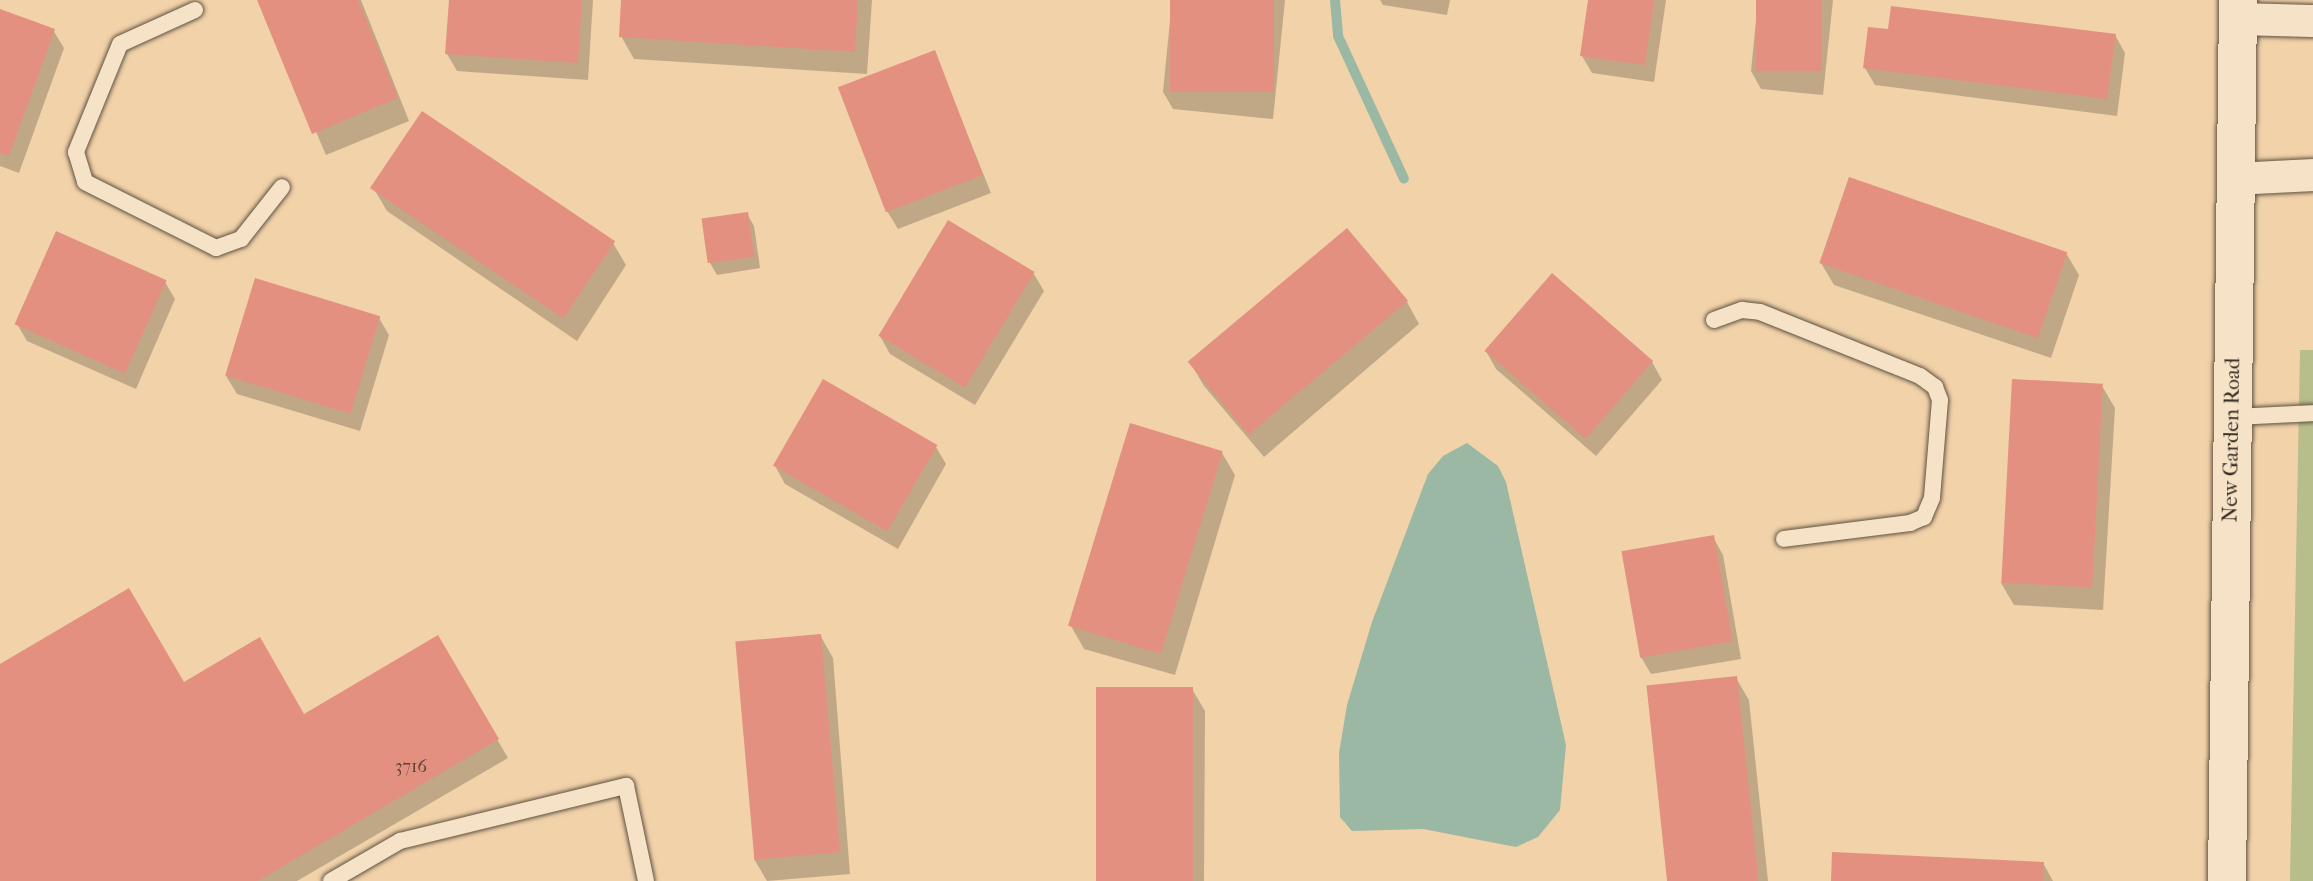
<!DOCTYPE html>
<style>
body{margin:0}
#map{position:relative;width:2313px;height:881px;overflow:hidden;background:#f1d2a9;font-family:"IM FELL French Canon",serif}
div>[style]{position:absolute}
.green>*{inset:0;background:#b7bd8b}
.water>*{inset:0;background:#9bb8a5}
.shadow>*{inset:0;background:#0003}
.stream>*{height:10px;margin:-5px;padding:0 5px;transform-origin:5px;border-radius:5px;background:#9bb8a5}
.building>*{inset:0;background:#e39081;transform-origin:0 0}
.roads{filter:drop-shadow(0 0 2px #605242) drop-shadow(0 0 2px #605242)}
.service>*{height:16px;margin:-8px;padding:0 8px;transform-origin:8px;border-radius:8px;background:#f6e2c7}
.minor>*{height:32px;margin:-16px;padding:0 16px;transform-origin:16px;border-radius:16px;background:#f6e2c7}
.tertiary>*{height:38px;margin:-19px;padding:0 19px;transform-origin:19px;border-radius:19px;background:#f6e2c7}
span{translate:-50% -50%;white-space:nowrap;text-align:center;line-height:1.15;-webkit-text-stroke:5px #f6e2c7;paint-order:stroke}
.number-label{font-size:18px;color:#5d4238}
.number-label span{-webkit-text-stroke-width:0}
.street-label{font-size:21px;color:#30281f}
</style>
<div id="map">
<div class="green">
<div style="clip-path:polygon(2300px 350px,2313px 350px,2313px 881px,2290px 881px)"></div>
</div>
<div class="water">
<div style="clip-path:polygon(1467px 443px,1498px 466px,1506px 482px,1566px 745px,1560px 810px,1538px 837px,1516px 847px,1423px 829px,1352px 831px,1340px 817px,1339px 753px,1347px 705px,1372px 622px,1428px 474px,1443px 456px)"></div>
</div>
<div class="shadow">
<div style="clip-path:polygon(259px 0,361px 0,409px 121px,326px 155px)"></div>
<div style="clip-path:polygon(451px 0,593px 0,588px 80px,457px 71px,447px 54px)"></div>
<div style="clip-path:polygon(623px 0,872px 0,867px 74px,634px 59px,621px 36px)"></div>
<div style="clip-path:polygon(1172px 0,1285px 0,1273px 119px,1173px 109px,1163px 92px)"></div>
<div style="clip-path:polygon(1380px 0,1450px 0,1447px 15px,1383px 5px)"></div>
<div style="clip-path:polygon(1590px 0,1666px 0,1654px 82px,1592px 73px,1582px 56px)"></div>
<div style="clip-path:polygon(1758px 0,1833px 0,1823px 95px,1761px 89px,1751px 71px)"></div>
<div style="clip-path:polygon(0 11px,53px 30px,64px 48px,19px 173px,0 166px)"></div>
<div style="clip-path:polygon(2115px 35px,2125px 53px,2117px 116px,1875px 85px,1865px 68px)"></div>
<div style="clip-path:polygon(934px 52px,991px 193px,898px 229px,887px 211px)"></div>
<div style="clip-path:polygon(374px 189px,613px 243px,626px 265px,577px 341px,387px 211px)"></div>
<div style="clip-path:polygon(747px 214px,754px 226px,760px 268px,717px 275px,710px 263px,704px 220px)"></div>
<div style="clip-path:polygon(1346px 231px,1407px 302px,1419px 324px,1264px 457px,1204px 386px,1191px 364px)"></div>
<div style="clip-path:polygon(2066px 253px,2079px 275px,2051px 358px,1834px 285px,1821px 263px)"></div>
<div style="clip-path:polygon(1034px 274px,1044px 291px,975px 405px,890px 354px,880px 336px)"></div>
<div style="clip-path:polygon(165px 282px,175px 299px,136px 389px,27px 341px,17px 324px)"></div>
<div style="clip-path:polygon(379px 318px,389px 335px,360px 431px,237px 394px,226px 376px)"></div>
<div style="clip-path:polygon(1486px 351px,1652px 362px,1662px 380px,1596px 456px,1496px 369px)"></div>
<div style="clip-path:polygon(824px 382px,936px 447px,946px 464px,898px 549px,785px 484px,775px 466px)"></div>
<div style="clip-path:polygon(2102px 386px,2115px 408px,2103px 610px,2014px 605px,2001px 583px)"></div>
<div style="clip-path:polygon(1222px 453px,1235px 475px,1175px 675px,1084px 649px,1071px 626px)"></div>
<div style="clip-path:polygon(1713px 537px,1723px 555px,1741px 659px,1651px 674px,1641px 657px,1623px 553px)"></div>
<div style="clip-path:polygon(820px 635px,833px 658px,850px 874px,767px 881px,754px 859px)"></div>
<div style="clip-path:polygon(438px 637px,508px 758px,297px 881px,0 881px,0 666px,183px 684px,303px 716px)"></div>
<div style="clip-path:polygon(1736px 678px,1749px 700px,1768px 881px,1669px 881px)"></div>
<div style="clip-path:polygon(1192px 689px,1205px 711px,1204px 881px,1097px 881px)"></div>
<div style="clip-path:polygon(2043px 863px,2053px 881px,1833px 881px)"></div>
</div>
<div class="stream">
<div style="left:1335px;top:0;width:36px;rotate:85deg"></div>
<div style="left:1338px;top:36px;width:157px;rotate:65.2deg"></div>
</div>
<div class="building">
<div style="clip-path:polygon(257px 0,358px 0,398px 98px,312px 134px)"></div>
<div style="clip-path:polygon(449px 0,582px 0,578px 63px,445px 54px)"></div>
<div style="clip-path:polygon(621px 0,858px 0,855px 52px,619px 37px)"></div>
<div style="left:1170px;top:0;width:104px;height:92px"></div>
<div style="clip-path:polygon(1588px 0,1654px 0,1645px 65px,1580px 56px)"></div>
<div style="left:1756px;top:0;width:66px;height:71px"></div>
<div style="clip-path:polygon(1891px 6px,2116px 34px,2107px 99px,1863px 68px,1868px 27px,1888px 29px)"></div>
<div style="clip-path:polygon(0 9px,55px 29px,9px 156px,0 153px)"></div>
<div style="left:935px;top:50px;width:134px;height:104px;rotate:69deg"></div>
<div style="left:422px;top:111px;width:233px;height:93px;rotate:34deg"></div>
<div style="left:1849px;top:177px;width:231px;height:91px;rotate:19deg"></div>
<div style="left:748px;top:212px;width:45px;height:47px;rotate:82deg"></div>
<div style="left:948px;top:220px;width:101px;height:135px;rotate:31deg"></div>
<div style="left:1347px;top:228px;width:95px;height:208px;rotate:50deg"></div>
<div style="left:56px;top:231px;width:121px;height:102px;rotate:24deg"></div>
<div style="left:1552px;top:273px;width:134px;height:103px;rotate:41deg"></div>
<div style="left:255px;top:278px;width:131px;height:102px;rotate:17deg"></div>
<div style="left:823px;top:379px;width:132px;height:100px;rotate:30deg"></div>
<div style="left:2012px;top:379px;width:91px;height:204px;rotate:3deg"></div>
<div style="left:1130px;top:423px;width:97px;height:212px;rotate:17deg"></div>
<div style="left:1714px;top:535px;width:108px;height:94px;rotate:80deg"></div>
<div style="clip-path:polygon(129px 588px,184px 682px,260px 637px,304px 714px,438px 635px,499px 739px,258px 881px,0 881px,0 664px)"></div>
<div style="left:821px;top:634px;width:219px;height:86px;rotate:85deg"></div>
<div style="left:1737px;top:676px;width:206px;height:91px;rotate:84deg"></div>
<div style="left:1096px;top:687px;width:97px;height:194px"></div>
<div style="clip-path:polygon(1832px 852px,2044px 862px,2043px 881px,1831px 881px)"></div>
</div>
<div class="roads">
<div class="service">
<div style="left:195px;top:10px;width:82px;rotate:155.6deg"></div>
<div style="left:120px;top:44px;width:117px;rotate:112.2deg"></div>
<div style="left:76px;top:152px;width:31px;rotate:73deg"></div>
<div style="left:85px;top:182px;width:147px;rotate:26.7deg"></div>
<div style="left:216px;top:248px;width:27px;rotate:-20deg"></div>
<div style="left:241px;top:239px;width:66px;rotate:-51.7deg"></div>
<div style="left:1714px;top:320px;width:30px;rotate:-20deg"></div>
<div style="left:1742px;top:310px;width:18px;rotate:6deg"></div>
<div style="left:1760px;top:312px;width:172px;rotate:21.8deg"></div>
<div style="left:1920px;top:376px;width:19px;rotate:36deg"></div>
<div style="left:1935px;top:387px;width:14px;rotate:69deg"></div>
<div style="left:1940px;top:400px;width:98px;rotate:94.7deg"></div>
<div style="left:1932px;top:498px;width:21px;rotate:113deg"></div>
<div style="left:1924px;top:517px;width:15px;rotate:157deg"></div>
<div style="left:1910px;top:523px;width:127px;rotate:172.8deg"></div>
<div style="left:2232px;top:417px;width:81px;rotate:-2.8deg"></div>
<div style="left:331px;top:881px;width:80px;rotate:-30.1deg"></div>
<div style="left:400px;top:841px;width:233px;rotate:-13.7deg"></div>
<div style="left:626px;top:786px;width:97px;rotate:78.1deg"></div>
</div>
<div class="minor">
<div style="left:2238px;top:19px;width:75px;rotate:1.5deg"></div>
<div style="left:2235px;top:179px;width:78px;rotate:-2.9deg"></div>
</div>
<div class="tertiary">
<div style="left:2227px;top:881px;width:881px;rotate:-89.28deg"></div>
</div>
</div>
<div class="number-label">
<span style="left:411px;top:767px">3716</span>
</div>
<div class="street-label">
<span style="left:2231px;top:440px;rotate:-89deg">New Garden Road</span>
</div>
</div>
